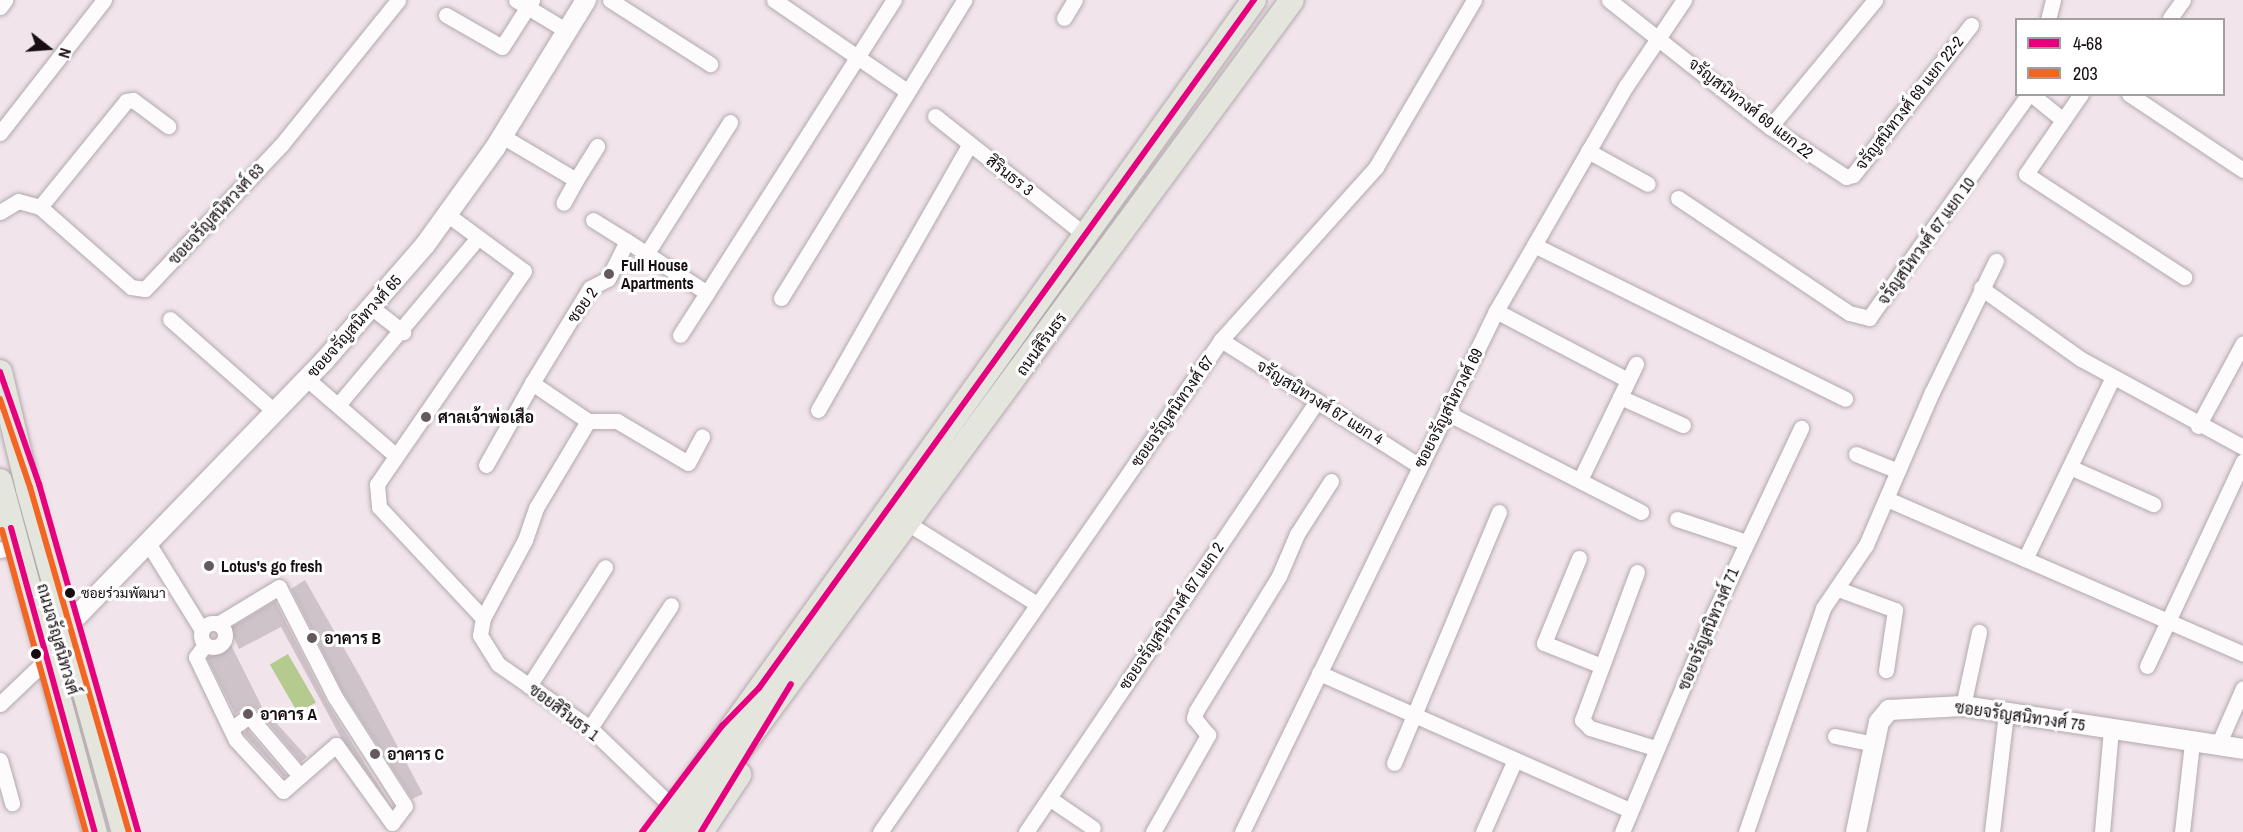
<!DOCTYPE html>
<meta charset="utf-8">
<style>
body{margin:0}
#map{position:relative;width:2243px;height:832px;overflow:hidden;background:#f1e5eb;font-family:"Archivo Narrow",Sarabun,sans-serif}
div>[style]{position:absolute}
.water>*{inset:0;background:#b5ca8e;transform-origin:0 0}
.building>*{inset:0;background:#cdc3c8}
.roads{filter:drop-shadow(0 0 2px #b2a8ad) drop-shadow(0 0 2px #b2a8ad)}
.minor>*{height:15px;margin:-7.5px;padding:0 7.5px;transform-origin:7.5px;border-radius:7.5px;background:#fdfbfc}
.minor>.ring{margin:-7.5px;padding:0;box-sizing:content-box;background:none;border:15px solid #fdfbfc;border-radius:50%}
.tertiary>*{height:20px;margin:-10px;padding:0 10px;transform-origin:10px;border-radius:10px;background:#fdfbfc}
.primary>*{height:24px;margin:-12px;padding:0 12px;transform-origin:12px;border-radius:12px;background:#e4e6de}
.bus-1>*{height:6px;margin:-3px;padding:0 3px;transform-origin:3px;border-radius:3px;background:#e5007d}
.bus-2>*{height:6px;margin:-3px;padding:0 3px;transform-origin:3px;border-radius:3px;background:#f26522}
.dots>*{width:16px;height:16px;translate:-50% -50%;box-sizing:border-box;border:3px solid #fff;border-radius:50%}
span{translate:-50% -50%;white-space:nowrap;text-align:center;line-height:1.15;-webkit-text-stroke:6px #fff;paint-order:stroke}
.bus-label{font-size:14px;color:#160e12}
.left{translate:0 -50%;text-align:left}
.street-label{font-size:16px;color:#160e12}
.poi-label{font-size:16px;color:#160e12;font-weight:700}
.legend{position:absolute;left:2015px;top:18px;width:210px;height:78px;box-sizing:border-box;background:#fff;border:2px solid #a29fa0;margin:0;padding:8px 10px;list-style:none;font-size:18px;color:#160e12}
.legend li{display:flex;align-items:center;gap:12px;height:30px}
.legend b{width:30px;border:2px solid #a29fa0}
.north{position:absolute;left:18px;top:18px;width:60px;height:60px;-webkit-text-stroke:4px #fff;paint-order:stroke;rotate:107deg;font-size:16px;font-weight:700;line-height:24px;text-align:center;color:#160e12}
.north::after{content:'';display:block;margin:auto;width:21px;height:27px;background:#160e12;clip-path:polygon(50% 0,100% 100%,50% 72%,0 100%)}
</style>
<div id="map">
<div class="water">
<div style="left:288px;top:654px;width:56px;height:21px;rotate:60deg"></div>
</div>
<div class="building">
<div style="clip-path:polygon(305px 580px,361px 678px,423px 794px,412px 799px,343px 692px,291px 589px)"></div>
<div style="clip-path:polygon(275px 601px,326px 701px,392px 807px,340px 736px,281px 627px,239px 649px,230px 628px)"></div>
<div style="clip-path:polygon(231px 645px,262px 707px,307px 757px,301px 762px,256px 709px,247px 706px,235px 714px,207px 658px)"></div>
<div style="clip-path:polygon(247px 729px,286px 775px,284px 777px,244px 734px)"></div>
</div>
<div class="roads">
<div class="minor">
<div style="left:516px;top:0;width:60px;rotate:31.3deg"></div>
<div style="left:610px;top:0;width:119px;rotate:32.6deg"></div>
<div style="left:774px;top:0;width:161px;rotate:34.4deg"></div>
<div style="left:1609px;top:0;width:205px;rotate:38.3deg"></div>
<div style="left:1770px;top:127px;width:91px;rotate:33.3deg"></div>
<div style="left:1846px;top:177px;width:7px;rotate:-16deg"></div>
<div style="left:1853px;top:175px;width:191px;rotate:-51.8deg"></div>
<div style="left:0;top:7px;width:9px;rotate:-54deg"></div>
<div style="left:446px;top:15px;width:64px;rotate:29.7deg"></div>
<div style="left:502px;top:47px;width:56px;rotate:-57.4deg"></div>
<div style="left:1064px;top:18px;width:21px;rotate:-59deg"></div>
<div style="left:2170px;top:18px;width:22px;rotate:-54deg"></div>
<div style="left:2048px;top:20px;width:21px;rotate:-76deg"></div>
<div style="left:2031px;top:94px;width:41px;rotate:39.1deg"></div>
<div style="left:2081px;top:94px;width:97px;rotate:124.5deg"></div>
<div style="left:2026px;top:174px;width:189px;rotate:33.1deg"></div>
<div style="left:2129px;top:94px;width:137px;rotate:33.7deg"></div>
<div style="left:935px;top:116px;width:191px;rotate:38.4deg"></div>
<div style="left:1770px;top:127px;width:165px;rotate:-50.4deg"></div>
<div style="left:0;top:133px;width:169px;rotate:-52deg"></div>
<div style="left:502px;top:136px;width:86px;rotate:30.7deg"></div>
<div style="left:576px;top:180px;width:26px;rotate:119deg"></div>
<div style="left:1588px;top:151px;width:68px;rotate:28.8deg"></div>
<div style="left:576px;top:180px;width:40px;rotate:-58deg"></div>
<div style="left:1678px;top:198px;width:206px;rotate:33.9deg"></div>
<div style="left:1849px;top:313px;width:21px;rotate:14deg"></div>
<div style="left:1869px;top:318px;width:275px;rotate:-54.5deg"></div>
<div style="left:40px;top:207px;width:136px;rotate:-50.9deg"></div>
<div style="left:126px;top:101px;width:7px;rotate:-8deg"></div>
<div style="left:133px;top:100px;width:44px;rotate:36.6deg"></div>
<div style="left:0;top:212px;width:21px;rotate:-31deg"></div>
<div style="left:18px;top:201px;width:23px;rotate:15deg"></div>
<div style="left:40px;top:207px;width:121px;rotate:41.3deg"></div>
<div style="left:131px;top:287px;width:14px;rotate:8deg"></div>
<div style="left:145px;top:289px;width:199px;rotate:-46.6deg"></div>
<div style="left:282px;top:144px;width:185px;rotate:-51.1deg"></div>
<div style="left:448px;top:215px;width:94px;rotate:36.4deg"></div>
<div style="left:524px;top:271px;width:259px;rotate:124.6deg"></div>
<div style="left:377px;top:484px;width:23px;rotate:85deg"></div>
<div style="left:379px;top:507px;width:152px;rotate:46.9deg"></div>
<div style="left:593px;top:220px;width:40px;rotate:32deg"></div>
<div style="left:1534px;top:245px;width:347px;rotate:26.3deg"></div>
<div style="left:647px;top:253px;width:155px;rotate:-57.6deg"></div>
<div style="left:1981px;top:288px;width:123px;rotate:35.4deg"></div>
<div style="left:2081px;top:359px;width:184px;rotate:28.5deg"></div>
<div style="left:781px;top:298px;width:350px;rotate:-58.4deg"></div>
<div style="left:371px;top:307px;width:41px;rotate:38deg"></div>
<div style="left:1496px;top:311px;width:149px;rotate:27.6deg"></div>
<div style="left:170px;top:319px;width:140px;rotate:41.5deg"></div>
<div style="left:680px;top:335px;width:50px;rotate:-57.3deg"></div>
<div style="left:1221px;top:340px;width:233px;rotate:32.4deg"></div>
<div style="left:307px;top:379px;width:116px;rotate:40.8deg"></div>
<div style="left:1620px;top:397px;width:69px;rotate:24deg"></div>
<div style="left:338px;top:405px;width:217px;rotate:-50.1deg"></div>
<div style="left:818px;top:410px;width:306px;rotate:-60.3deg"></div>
<div style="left:1447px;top:413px;width:218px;rotate:27deg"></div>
<div style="left:588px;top:421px;width:29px"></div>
<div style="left:617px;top:421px;width:82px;rotate:30.6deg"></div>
<div style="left:688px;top:463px;width:30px;rotate:-62deg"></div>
<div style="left:2198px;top:426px;width:94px;rotate:-61.5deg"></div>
<div style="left:1856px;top:454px;width:45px;rotate:22deg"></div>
<div style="left:486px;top:465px;width:94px;rotate:-60.7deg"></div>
<div style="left:2072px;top:468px;width:89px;rotate:24deg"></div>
<div style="left:1580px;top:480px;width:129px;rotate:-64.2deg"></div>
<div style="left:1887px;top:499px;width:388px;rotate:23.5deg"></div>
<div style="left:1677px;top:519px;width:73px;rotate:18.4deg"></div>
<div style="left:909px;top:524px;width:151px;rotate:32deg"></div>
<div style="left:148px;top:543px;width:102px;rotate:58.2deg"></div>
<div style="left:0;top:550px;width:17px;rotate:-17deg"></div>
<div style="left:1579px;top:558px;width:92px;rotate:112.4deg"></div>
<div style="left:1544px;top:643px;width:59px;rotate:21.8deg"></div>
<div style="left:2025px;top:559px;width:202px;rotate:-64.2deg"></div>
<div style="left:1637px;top:572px;width:158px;rotate:110.4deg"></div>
<div style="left:1582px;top:720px;width:11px;rotate:45deg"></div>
<div style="left:1590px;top:728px;width:68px;rotate:17.1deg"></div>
<div style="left:1838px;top:589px;width:61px;rotate:20.2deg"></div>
<div style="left:1895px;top:610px;width:61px;rotate:98.5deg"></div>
<div class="ring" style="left:201px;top:623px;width:9px;height:9px"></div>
<div style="left:205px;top:645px;width:15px;rotate:127deg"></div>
<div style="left:196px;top:657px;width:92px;rotate:64.3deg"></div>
<div style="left:236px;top:740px;width:69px;rotate:47.3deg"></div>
<div style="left:283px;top:791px;width:70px;rotate:-41deg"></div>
<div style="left:336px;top:745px;width:96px;rotate:54.3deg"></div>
<div style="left:392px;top:823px;width:21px;rotate:-53deg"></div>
<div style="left:405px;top:806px;width:130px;rotate:-122.7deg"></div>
<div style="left:335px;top:697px;width:123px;rotate:-117deg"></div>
<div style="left:279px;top:587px;width:71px;rotate:148.8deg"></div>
<div style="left:2147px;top:666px;width:226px;rotate:-64.9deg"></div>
<div style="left:1319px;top:673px;width:339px;rotate:23.8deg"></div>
<div style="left:529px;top:686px;width:141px;rotate:-57.4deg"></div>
<div style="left:0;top:704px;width:64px;rotate:-43.7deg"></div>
<div style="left:1963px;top:706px;width:76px;rotate:-77.8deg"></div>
<div style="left:590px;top:728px;width:147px;rotate:-56.6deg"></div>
<div style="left:231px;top:729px;width:22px;rotate:-36deg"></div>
<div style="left:249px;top:716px;width:79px;rotate:49.6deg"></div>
<div style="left:1835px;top:736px;width:41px;rotate:11.3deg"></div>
<div style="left:2218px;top:745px;width:62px;rotate:-66.3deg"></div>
<div style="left:0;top:760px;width:45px;rotate:74.4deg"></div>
<div style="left:1394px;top:763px;width:272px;rotate:-67.3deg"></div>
<div style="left:1049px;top:798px;width:53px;rotate:34.3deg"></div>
<div style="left:665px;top:800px;width:104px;rotate:-136.2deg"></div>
<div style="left:590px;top:728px;width:112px;rotate:-145.2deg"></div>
<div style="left:498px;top:664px;width:34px;rotate:-122deg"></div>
<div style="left:480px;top:635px;width:17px;rotate:-80deg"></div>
<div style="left:483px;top:618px;width:89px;rotate:-61.7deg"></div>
<div style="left:525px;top:540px;width:34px;rotate:-71deg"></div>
<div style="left:536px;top:508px;width:101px;rotate:-59.1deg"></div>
<div style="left:588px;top:421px;width:68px;rotate:-145.8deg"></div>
<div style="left:532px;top:383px;width:111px;rotate:-58.6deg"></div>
<div style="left:590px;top:288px;width:20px;rotate:-27deg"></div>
<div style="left:608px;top:279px;width:42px;rotate:-63.4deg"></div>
<div style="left:627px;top:241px;width:95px;rotate:33deg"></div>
<div style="left:707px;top:293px;width:348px;rotate:-57.5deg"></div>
<div style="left:880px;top:832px;width:599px;rotate:-55.27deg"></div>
<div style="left:1221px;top:340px;width:232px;rotate:-48.1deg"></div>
<div style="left:1376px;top:167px;width:194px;rotate:-59.6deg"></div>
<div style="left:1026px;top:832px;width:520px;rotate:-55.97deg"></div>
<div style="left:1153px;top:832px;width:112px;rotate:-60.4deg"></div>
<div style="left:1208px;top:735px;width:22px;rotate:-129deg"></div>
<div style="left:1194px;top:718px;width:7px;rotate:-74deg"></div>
<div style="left:1196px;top:711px;width:158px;rotate:-58.4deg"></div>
<div style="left:1279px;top:576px;width:46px;rotate:-66.8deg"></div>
<div style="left:1297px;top:534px;width:63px;rotate:-57.3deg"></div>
<div style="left:1242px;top:832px;width:580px;rotate:-64.01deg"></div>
<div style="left:1496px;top:311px;width:260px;rotate:-60deg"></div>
<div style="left:1626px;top:86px;width:104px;rotate:-56deg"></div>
<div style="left:1483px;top:832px;width:77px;rotate:-66.1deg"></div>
<div style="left:1622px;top:832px;width:235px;rotate:-67.2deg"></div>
<div style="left:1713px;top:615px;width:207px;rotate:-64.8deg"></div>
<div style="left:1746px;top:832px;width:237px;rotate:-71deg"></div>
<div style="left:1823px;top:608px;width:76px;rotate:-55.7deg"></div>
<div style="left:1866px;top:545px;width:167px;rotate:-66.7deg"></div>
<div style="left:1932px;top:392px;width:146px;rotate:-64deg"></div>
<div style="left:1992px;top:832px;width:121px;rotate:-83.3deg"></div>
<div style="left:2102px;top:832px;width:102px;rotate:-85deg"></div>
<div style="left:2182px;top:832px;width:90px;rotate:-83.6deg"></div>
</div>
<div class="tertiary">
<div style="left:77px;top:616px;width:356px;rotate:-45.9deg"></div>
<div style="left:325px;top:360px;width:152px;rotate:-49deg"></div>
<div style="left:425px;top:245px;width:120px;rotate:-54.2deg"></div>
<div style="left:495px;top:148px;width:174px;rotate:-58.4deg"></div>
<div style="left:1856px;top:832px;width:112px;rotate:-78.2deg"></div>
<div style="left:1879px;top:722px;width:16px;rotate:-50deg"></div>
<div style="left:1889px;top:710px;width:74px;rotate:-3.1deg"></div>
<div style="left:1963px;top:706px;width:283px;rotate:8.7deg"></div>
</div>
<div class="primary">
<div style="left:0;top:372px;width:120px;rotate:76.5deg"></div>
<div style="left:28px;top:489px;width:356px;rotate:74.4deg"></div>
<div style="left:0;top:481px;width:364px;rotate:74.9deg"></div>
<div style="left:657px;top:832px;width:1024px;rotate:-54.34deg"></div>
<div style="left:679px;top:832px;width:1033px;rotate:-53.62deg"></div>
<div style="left:701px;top:832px;width:69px;rotate:-56.3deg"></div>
</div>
</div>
<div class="bus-1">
<div style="left:0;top:372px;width:119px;rotate:70.8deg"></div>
<div style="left:39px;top:484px;width:362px;rotate:74.1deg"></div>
<div style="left:11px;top:528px;width:315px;rotate:74.6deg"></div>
<div style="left:642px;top:832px;width:133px;rotate:-53deg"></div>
<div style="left:722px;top:726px;width:53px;rotate:-45.8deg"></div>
<div style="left:759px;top:688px;width:848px;rotate:-54.27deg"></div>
<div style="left:701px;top:832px;width:173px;rotate:-58.7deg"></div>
</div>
<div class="bus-2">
<div style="left:0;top:399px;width:93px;rotate:71.2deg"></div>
<div style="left:30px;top:487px;width:359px;rotate:74deg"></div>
<div style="left:2px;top:530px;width:313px;rotate:74.5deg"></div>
</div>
<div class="dots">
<div style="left:609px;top:274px;background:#63595e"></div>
<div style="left:426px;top:417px;background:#63595e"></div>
<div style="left:209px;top:566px;background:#63595e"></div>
<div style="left:70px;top:593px;background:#160e12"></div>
<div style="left:312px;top:638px;background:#63595e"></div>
<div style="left:36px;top:654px;background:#160e12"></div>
<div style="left:248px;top:714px;background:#63595e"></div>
<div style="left:375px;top:754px;background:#63595e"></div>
</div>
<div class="bus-label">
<span class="left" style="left:81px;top:593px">ซอยร่วมพัฒนา</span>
</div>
<div class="street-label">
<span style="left:1909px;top:103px;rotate:-52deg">จรัญสนิทวงศ์ 69 แยก 22-2</span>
<span style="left:1751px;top:108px;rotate:38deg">จรัญสนิทวงศ์ 69 แยก 22</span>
<span style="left:1010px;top:175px;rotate:38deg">สิรินธร 3</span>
<span style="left:216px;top:214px;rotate:-47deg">ซอยจรัญสนิทวงศ์ 63</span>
<span style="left:1926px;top:241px;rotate:-54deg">จรัญสนิทวงศ์ 67 แยก 10</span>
<span style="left:582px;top:305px;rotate:-54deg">ซอย 2</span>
<span style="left:354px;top:326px;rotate:-48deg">ซอยจรัญสนิทวงศ์ 65</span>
<span style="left:1041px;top:344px;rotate:-54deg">ถนนสิรินธร</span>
<span style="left:1320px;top:402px;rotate:32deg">จรัญสนิทวงศ์ 67 แยก 4</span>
<span style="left:1448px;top:408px;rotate:-63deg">ซอยจรัญสนิทวงศ์ 69</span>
<span style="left:1172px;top:411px;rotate:-55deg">ซอยจรัญสนิทวงศ์ 67</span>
<span style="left:1171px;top:616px;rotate:-56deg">ซอยจรัญสนิทวงศ์ 67 แยก 2</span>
<span style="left:1708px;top:629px;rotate:-67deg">ซอยจรัญสนิทวงศ์ 71</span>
<span style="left:58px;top:639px;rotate:74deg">ถนนจรัญสนิทวงศ์</span>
<span style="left:564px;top:712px;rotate:37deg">ซอยสิรินธร 1</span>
<span style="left:2020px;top:716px;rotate:8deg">ซอยจรัญสนิทวงศ์ 75</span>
</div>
<div class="poi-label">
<span class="left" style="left:621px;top:274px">Full House<br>Apartments</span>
<span class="left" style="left:438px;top:417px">ศาลเจ้าพ่อเสือ</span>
<span class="left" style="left:221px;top:566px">Lotus's go fresh</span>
<span class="left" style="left:324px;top:638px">อาคาร B</span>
<span class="left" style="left:260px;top:714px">อาคาร A</span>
<span class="left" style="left:387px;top:754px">อาคาร C</span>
</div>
<ul class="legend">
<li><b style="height:8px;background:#e5007d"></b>4-68</li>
<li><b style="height:8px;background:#f26522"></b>203</li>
</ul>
<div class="north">N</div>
</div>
